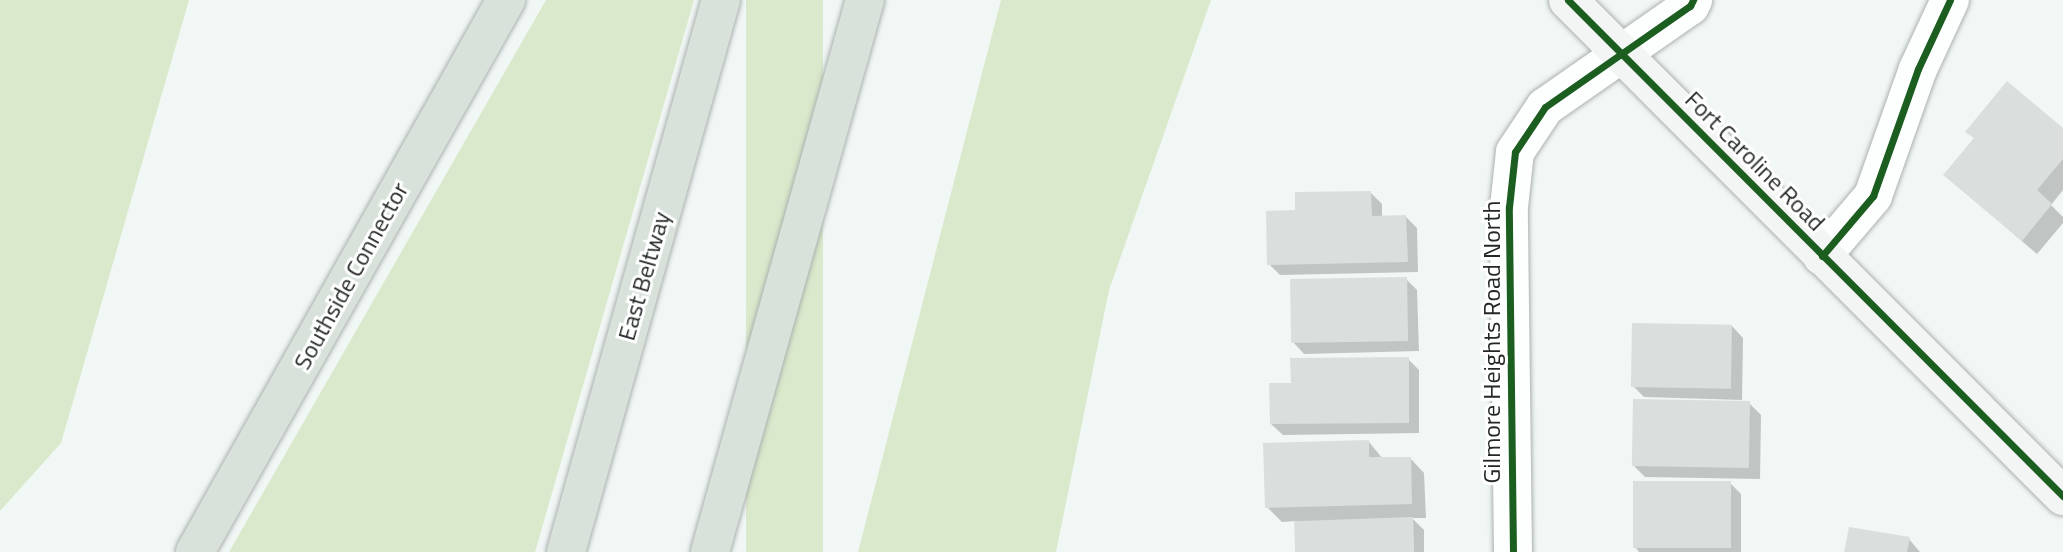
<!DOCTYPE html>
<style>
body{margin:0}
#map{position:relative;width:2063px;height:552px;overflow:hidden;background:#f1f7f5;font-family:"Titillium Web",sans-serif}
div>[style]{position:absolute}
.green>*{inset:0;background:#dae9cb;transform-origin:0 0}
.shadow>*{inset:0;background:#0003}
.building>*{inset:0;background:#dadfde;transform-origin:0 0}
.roads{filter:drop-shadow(0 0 2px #acb1af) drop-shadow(0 0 2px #acb1af)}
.street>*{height:38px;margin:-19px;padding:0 19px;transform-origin:19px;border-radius:19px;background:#fdfefe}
.secondary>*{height:38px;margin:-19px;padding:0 19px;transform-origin:19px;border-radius:19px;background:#f2f5f3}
.highway>*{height:38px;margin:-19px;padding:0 19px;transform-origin:19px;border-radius:19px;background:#d8e2db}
.cycleway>*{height:7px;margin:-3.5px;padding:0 3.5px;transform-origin:3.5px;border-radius:3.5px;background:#1b5e20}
span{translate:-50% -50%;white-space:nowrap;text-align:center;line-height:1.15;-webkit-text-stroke:6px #fff;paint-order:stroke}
.street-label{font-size:24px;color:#232726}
</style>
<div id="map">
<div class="green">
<div style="clip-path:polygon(0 0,189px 0,61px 443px,0 511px)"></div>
<div style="clip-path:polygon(546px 0,694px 0,535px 552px,229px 552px)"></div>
<div style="left:746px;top:0;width:77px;height:573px"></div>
<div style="clip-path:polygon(1001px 0,1211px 0,1109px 290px,1056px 552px,858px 552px)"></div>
</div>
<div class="shadow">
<div style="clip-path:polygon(2063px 130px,2063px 190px,2051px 205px,2063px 217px,2063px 223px,2037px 254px,1945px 175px,1975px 139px,1967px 131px)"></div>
<div style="clip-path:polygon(1371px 193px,1382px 204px,1382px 218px,1406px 217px,1417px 228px,1418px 272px,1280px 275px,1269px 264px,1297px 212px)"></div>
<div style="clip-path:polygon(1406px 279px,1417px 290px,1419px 351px,1304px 354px,1293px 342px)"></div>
<div style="clip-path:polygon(1732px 326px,1743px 338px,1742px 400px,1644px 397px,1633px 386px)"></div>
<div style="clip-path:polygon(1408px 359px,1419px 370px,1419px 433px,1283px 435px,1271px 424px,1293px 385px)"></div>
<div style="clip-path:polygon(1750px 404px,1761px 415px,1760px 479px,1645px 477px,1633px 465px)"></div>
<div style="clip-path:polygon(1369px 442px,1383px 459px,1410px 458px,1424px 473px,1426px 518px,1412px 518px,1424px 530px,1424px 552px,1296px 552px,1296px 521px,1282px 522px,1267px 507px)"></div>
<div style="clip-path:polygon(1730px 483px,1741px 494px,1741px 552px,1639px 552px,1635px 547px)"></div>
<div style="clip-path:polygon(1909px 539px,1920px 552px,1846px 552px)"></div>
</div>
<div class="building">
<div style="clip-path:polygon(2007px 81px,2063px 128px,2063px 159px,2037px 190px,2052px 204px,2022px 241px,1943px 175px,1974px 138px,1965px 132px)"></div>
<div style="clip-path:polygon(1371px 191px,1372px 216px,1406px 215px,1408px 262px,1267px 265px,1266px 211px,1295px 210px,1295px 192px)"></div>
<div style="left:1407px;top:277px;width:64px;height:117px;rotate:89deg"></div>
<div style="left:1632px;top:323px;width:100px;height:64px;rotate:1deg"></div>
<div style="clip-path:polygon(1409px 357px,1409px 423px,1270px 424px,1269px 383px,1291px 383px,1290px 358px)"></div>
<div style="left:1633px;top:399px;width:117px;height:67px;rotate:1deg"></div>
<div style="clip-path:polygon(1369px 440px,1369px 457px,1411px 457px,1412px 504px,1265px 508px,1263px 443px)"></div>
<div style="left:1633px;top:481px;width:98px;height:67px"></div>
<div style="left:1413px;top:517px;width:35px;height:119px;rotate:88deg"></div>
<div style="clip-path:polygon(1849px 527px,1910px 537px,1907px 552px,1844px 552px)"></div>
</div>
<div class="roads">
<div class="street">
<div style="left:1822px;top:256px;width:79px;rotate:-49.6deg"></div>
<div style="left:1873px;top:196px;width:135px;rotate:-70.5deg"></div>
<div style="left:1918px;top:69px;width:76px;rotate:-65.1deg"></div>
<div style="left:1513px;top:552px;width:345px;rotate:-90.7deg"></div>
<div style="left:1509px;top:207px;width:55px;rotate:-83.8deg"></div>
<div style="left:1515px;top:152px;width:54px;rotate:-56.3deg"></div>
<div style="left:1545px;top:107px;width:177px;rotate:-34.9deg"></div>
<div style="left:1690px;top:6px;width:7px;rotate:-63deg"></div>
</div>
<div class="secondary">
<div style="left:1568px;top:0;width:701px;rotate:45.06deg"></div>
</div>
<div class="highway">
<div style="left:195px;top:552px;width:634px;rotate:-60.6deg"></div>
<div style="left:566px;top:552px;width:573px;rotate:-74.32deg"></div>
<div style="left:710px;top:552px;width:573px;rotate:-74.32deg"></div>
</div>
</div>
<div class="cycleway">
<div style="left:1568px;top:0;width:701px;rotate:45.06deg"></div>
<div style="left:1822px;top:256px;width:79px;rotate:-49.6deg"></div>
<div style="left:1873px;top:196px;width:135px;rotate:-70.5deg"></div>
<div style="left:1918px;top:69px;width:76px;rotate:-65.1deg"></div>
<div style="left:1513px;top:552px;width:345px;rotate:-90.7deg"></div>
<div style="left:1509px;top:207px;width:55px;rotate:-83.8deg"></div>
<div style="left:1515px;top:152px;width:54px;rotate:-56.3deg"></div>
<div style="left:1545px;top:107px;width:177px;rotate:-34.9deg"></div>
<div style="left:1690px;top:6px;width:7px;rotate:-63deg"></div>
</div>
<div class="street-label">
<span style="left:1755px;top:161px;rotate:45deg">Fort Caroline Road</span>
<span style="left:351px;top:276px;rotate:-61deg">Southside Connector</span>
<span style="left:644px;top:276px;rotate:-74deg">East Beltway</span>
<span style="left:1492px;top:342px;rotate:-90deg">Gilmore Heights Road North</span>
</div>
</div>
